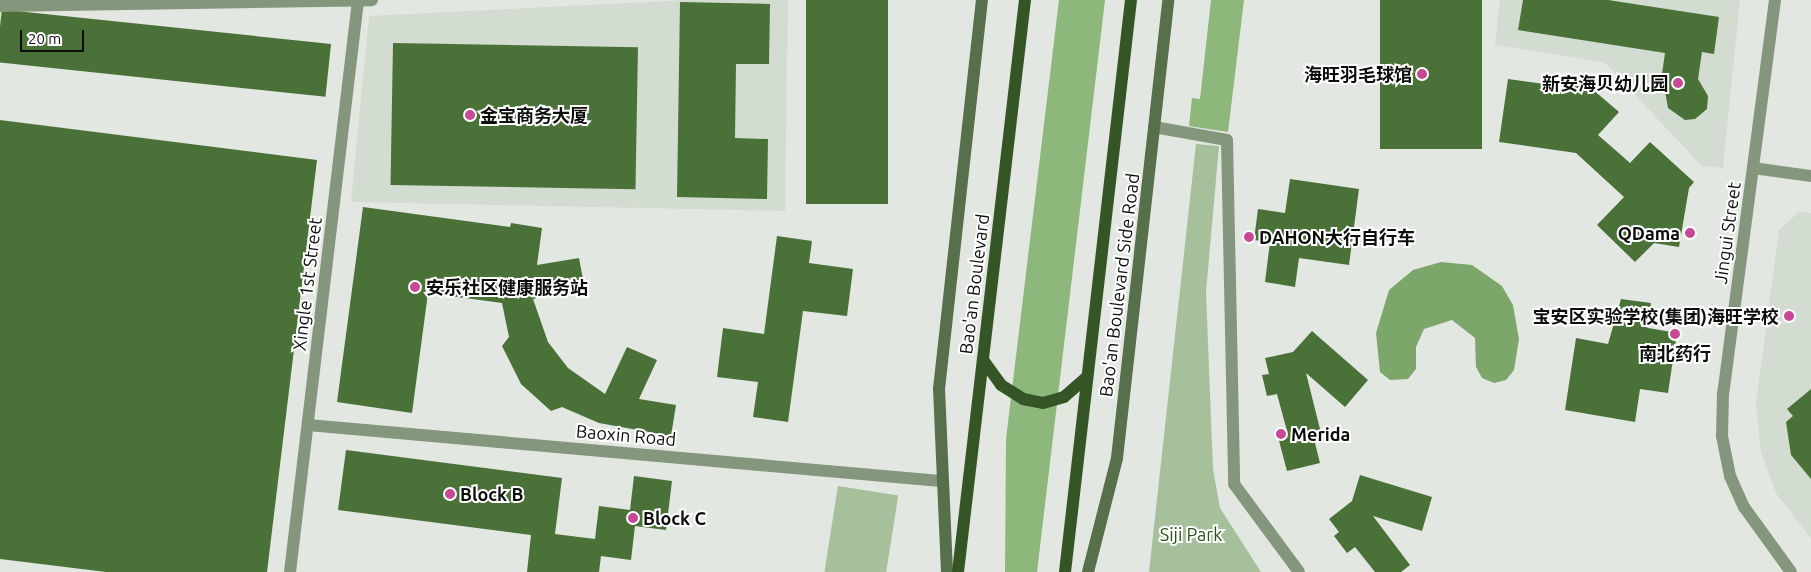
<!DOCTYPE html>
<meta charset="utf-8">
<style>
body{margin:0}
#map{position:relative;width:1811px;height:572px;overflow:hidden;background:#e3e7e1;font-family:Ubuntu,"Noto Sans SC",sans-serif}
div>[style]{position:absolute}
.built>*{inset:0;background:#d3dcd0}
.green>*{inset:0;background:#a7c09c;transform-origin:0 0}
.forest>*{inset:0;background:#8db77b}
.water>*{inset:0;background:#7da66b}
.building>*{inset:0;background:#4a7138;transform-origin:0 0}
.minor>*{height:12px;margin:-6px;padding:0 6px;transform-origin:6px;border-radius:6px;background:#84977d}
.tertiary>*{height:12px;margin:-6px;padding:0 6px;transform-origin:6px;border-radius:6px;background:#84977d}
.secondary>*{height:12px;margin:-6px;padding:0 6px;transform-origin:6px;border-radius:6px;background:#56704b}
.primary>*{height:12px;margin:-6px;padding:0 6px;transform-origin:6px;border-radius:6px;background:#355527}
.dots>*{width:14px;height:14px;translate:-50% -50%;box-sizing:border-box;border:2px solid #fff;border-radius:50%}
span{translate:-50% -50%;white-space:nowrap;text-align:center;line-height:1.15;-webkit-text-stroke:4px #fff;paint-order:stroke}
.poi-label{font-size:18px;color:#0c0e0c;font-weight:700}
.right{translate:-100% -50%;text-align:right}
.left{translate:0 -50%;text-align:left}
.street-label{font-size:18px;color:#0c0e0c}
.park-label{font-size:18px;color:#2a5215}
.scale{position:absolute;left:20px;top:30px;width:64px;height:22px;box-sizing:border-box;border:2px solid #0c0e0c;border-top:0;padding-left:6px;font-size:15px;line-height:18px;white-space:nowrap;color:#0c0e0c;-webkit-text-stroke:4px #fff;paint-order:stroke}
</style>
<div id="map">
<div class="built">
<div style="clip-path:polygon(688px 0,788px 0,785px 211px,351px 202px,369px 16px)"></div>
<div style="clip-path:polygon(1500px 0,1740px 0,1723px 168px,1702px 166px,1604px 62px,1495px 45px)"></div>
<div style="clip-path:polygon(1799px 212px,1811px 213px,1811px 539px,1776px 493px,1761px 452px,1756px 403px,1779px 230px)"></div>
</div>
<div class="green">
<div style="clip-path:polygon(1196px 144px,1219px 146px,1206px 292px,1213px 469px,1220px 508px,1261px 572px,1149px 572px)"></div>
<div style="left:838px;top:486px;width:61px;height:87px;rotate:9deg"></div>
</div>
<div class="forest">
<div style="clip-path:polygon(1059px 0,1105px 0,1037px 572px,1005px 572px,1006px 439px)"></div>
<div style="clip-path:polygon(1211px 0,1244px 0,1228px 132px,1189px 126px,1192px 98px,1200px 99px)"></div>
</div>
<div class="water">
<div style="clip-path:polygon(1441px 262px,1472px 265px,1502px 286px,1513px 305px,1519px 339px,1514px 370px,1506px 380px,1494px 383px,1482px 378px,1476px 367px,1475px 338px,1452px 320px,1424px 329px,1416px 347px,1416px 369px,1408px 379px,1390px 380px,1380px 372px,1376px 333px,1389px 290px,1413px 270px)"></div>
</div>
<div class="building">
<div style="left:806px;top:0;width:82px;height:204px"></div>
<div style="left:1380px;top:0;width:102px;height:149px"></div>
<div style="clip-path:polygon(1523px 0,1608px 0,1719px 17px,1714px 54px,1702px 52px,1698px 79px,1708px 96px,1707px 109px,1695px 119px,1685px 120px,1668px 108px,1662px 74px,1665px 53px,1518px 30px)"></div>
<div style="clip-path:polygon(680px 2px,770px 4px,769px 64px,736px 64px,735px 138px,768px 139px,767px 199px,677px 197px)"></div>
<div style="left:393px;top:43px;width:245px;height:142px;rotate:1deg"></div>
<div style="left:331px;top:44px;width:53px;height:331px;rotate:96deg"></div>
<div style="clip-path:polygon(1577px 76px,1619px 112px,1598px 135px,1613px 148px,1630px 163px,1650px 142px,1694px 182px,1689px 188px,1679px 247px,1654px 243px,1635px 262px,1597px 225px,1624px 197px,1576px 153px,1499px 142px,1508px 79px,1567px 87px)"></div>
<div style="clip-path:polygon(0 120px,317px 160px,267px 572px,106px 572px,0 559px)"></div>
<div style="clip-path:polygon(1290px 179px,1359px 189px,1349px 265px,1299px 258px,1295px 287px,1265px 282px,1270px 242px,1254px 240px,1258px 209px,1285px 213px)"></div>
<div style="clip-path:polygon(363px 207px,510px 227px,511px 223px,542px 228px,537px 265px,579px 258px,585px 290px,533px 299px,548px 342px,568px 368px,605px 394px,627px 347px,657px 360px,639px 399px,676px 405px,671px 436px,599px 423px,562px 407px,551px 411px,521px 384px,502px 346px,509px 337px,502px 303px,428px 293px,412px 413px,337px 402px)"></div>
<div style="clip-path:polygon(777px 236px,812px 241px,809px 263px,853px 269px,847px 316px,803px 311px,788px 422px,753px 417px,758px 382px,717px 377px,723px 328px,764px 334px)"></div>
<div style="clip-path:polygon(1621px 299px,1651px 303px,1648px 328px,1677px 333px,1668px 393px,1640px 389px,1635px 422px,1565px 410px,1576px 338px,1608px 344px)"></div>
<div style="clip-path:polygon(1312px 331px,1368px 380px,1345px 407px,1306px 373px,1321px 433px,1313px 435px,1320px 463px,1287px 471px,1277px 433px,1287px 431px,1277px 394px,1267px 396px,1262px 375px,1269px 374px,1265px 358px,1293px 352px)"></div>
<div style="clip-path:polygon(1811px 389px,1811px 479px,1791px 455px,1786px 422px,1793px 416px,1787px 409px)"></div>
<div style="clip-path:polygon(346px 450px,562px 478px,555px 534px,595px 539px,599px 506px,630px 510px,634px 476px,672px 481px,666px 530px,635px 526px,631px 560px,601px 556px,599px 572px,527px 572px,531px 535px,338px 510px)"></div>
<div style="clip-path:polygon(1360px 475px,1432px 497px,1422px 531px,1373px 516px,1410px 565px,1401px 572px,1375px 572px,1355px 547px,1347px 553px,1334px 536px,1339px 532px,1329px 519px,1352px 501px)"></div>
</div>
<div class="minor">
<div style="left:0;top:6px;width:372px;rotate:-0.9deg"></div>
<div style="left:1154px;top:127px;width:74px;rotate:10.1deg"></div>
<div style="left:1227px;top:140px;width:344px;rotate:88.8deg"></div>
<div style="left:1234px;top:484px;width:109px;rotate:53.5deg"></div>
<div style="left:308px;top:425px;width:635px;rotate:5.06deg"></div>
<div style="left:290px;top:572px;width:575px;rotate:-83.21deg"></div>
</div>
<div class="tertiary">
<div style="left:1775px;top:0;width:396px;rotate:97.5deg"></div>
<div style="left:1723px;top:393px;width:43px;rotate:91.3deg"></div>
<div style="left:1722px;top:436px;width:41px;rotate:78.7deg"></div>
<div style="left:1730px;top:476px;width:34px;rotate:66deg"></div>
<div style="left:1744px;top:507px;width:80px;rotate:54.1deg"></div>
<div style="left:1753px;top:168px;width:59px;rotate:7.9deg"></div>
</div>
<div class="secondary">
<div style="left:947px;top:572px;width:183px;rotate:-92.5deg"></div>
<div style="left:939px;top:389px;width:391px;rotate:-83.7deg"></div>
<div style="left:1088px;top:572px;width:118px;rotate:-75.7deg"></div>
<div style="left:1117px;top:458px;width:461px;rotate:-83.6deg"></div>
</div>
<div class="primary">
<div style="left:983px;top:360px;width:31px;rotate:54deg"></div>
<div style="left:1001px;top:385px;width:26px;rotate:32deg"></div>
<div style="left:1023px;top:399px;width:20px;rotate:11deg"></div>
<div style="left:1043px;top:403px;width:22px;rotate:-16deg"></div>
<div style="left:1064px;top:397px;width:30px;rotate:-41deg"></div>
<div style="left:958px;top:572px;width:576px;rotate:-83.32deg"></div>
<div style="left:1065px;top:572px;width:576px;rotate:-83.42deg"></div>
</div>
<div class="dots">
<div style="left:1422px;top:74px;background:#c74995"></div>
<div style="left:1678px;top:83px;background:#c74995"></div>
<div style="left:470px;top:115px;background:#c74995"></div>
<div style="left:1690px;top:233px;background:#c74995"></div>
<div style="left:1249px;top:237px;background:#c74995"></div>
<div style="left:415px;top:287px;background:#c74995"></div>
<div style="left:1789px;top:316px;background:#c74995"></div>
<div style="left:1675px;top:334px;background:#c74995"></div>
<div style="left:1281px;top:434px;background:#c74995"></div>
<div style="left:450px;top:494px;background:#c74995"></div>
<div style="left:633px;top:518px;background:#c74995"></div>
</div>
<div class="poi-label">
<span class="right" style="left:1412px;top:74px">海旺羽毛球馆</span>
<span class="right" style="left:1668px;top:83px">新安海贝幼儿园</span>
<span class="left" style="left:480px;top:115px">金宝商务大厦</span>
<span class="right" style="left:1680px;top:233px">QDama</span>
<span class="left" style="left:1259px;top:237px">DAHON大行自行车</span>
<span class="left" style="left:426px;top:287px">安乐社区健康服务站</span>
<span class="right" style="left:1779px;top:316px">宝安区实验学校(集团)海旺学校</span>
<span style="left:1675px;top:353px">南北药行</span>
<span class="left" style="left:1291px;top:434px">Merida</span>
<span class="left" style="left:460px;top:494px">Block B</span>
<span class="left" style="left:643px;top:518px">Block C</span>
</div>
<div class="street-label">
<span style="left:1727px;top:233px;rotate:-82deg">Jingui Street</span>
<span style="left:307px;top:284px;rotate:-83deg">Xingle 1st Street</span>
<span style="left:974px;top:284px;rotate:-83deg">Bao'an Boulevard</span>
<span style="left:1119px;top:285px;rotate:-83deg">Bao'an Boulevard Side Road</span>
<span style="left:626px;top:435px;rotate:5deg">Baoxin Road</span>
</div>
<div class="park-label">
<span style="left:1191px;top:534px">Siji Park</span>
</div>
<div class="scale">20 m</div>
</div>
